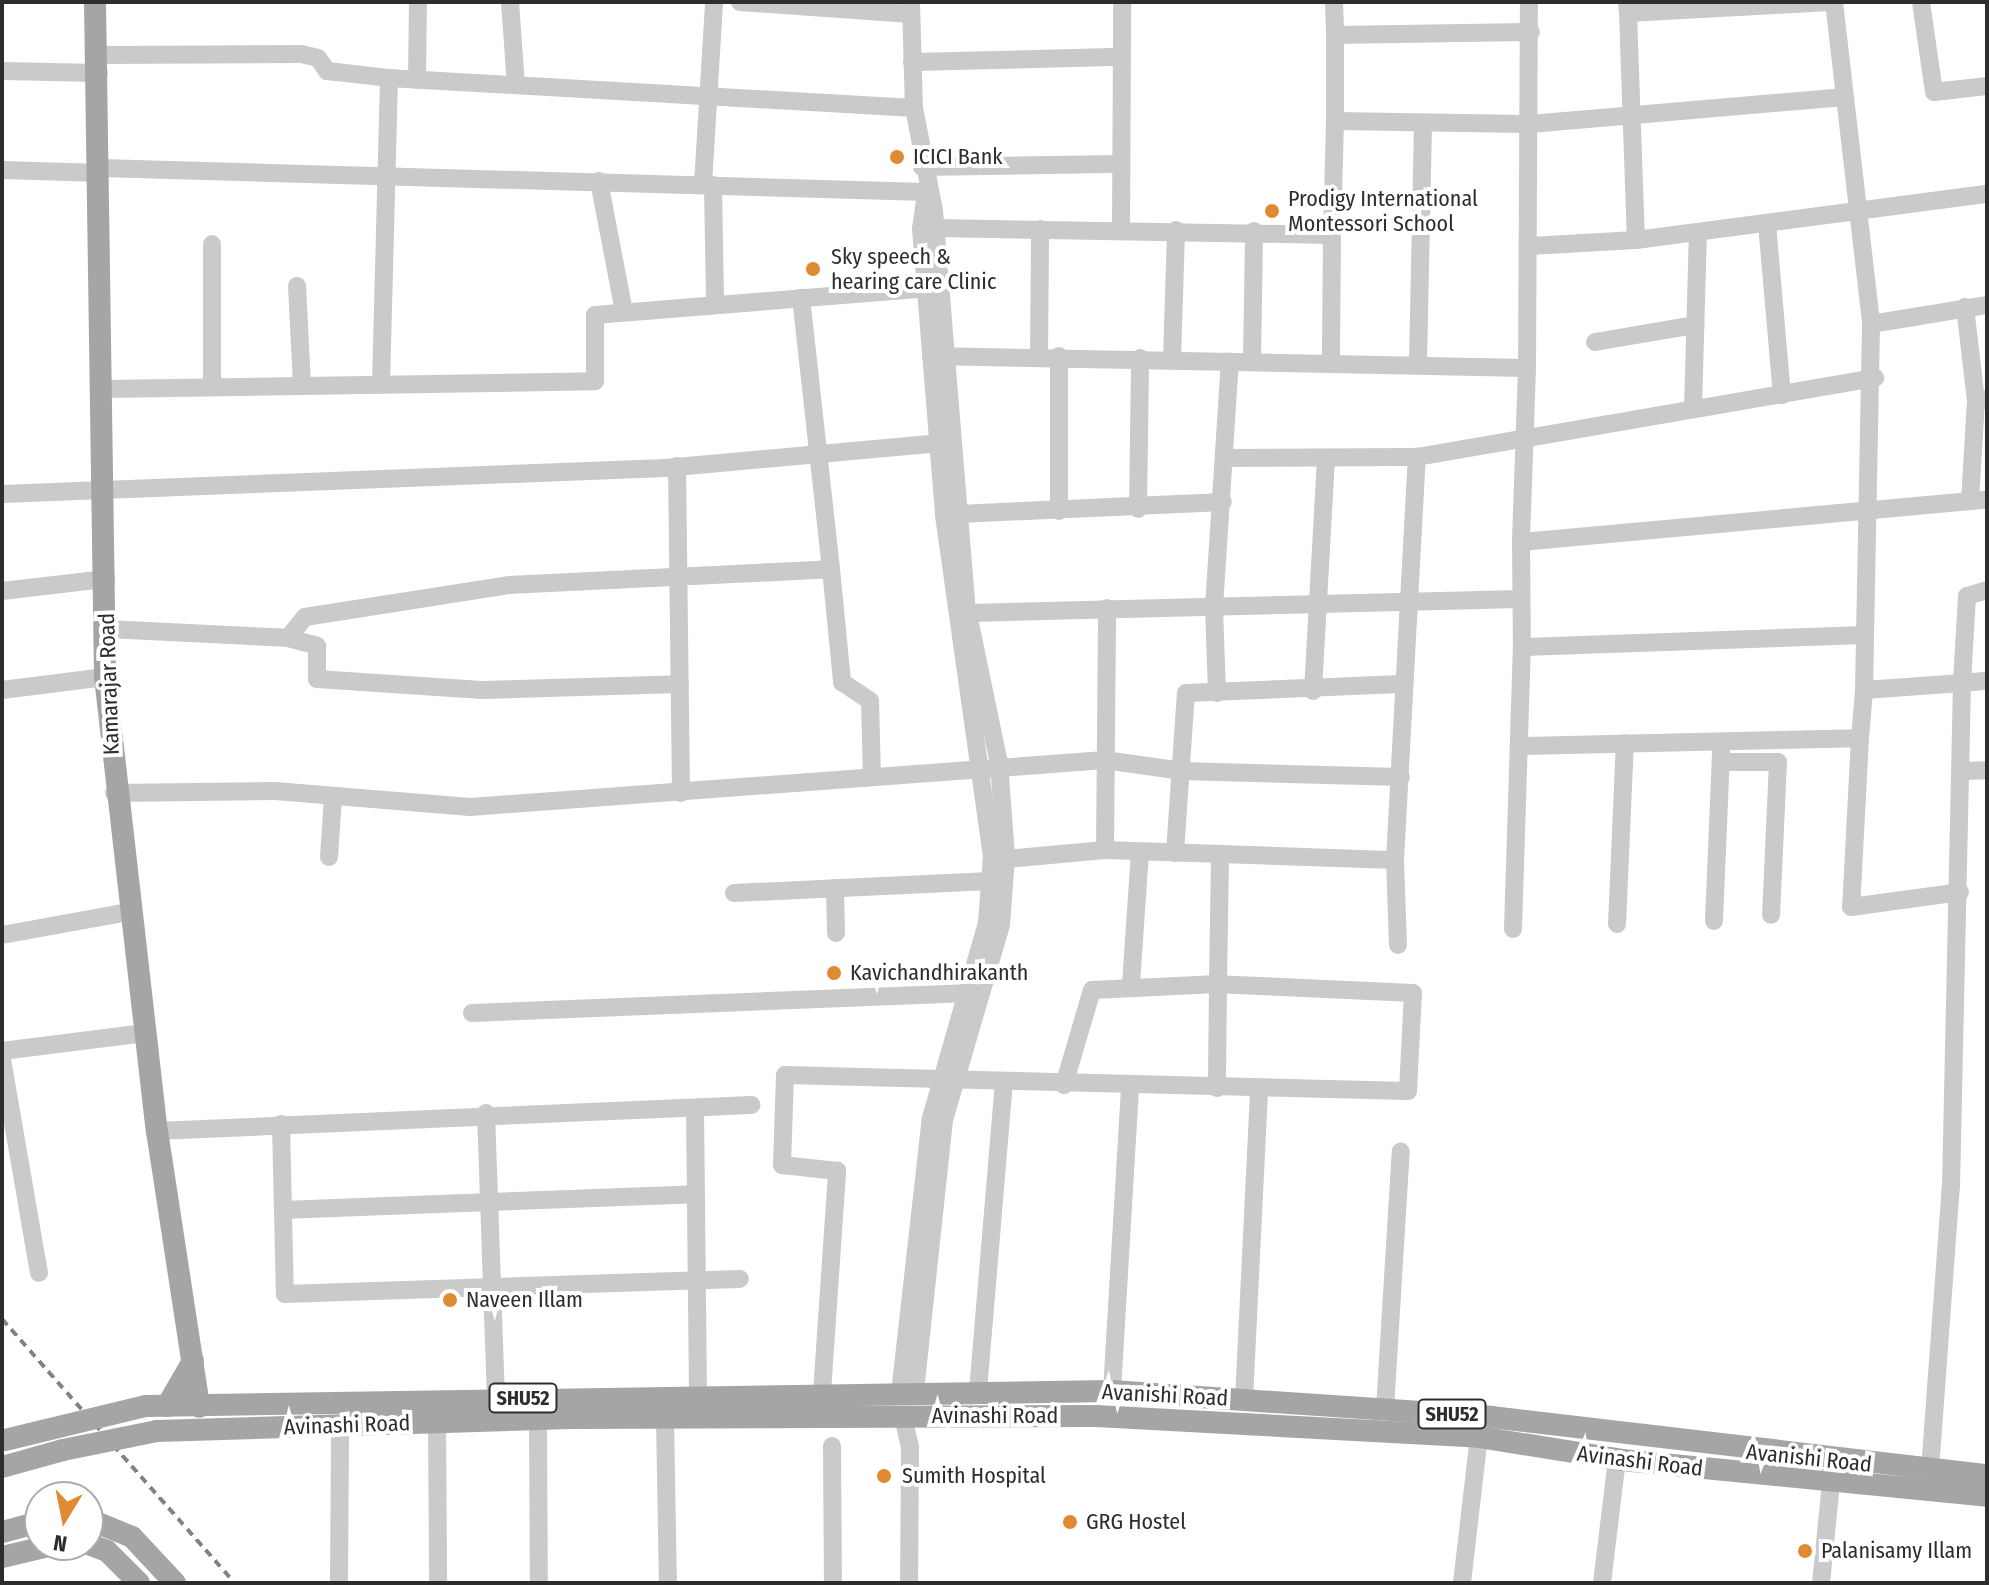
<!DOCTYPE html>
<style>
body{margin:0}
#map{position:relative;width:1989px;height:1585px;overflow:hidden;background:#fff;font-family:"Fira Sans Condensed",sans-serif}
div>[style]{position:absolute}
.minor>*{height:18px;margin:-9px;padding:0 9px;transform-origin:9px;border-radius:9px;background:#cacaca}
.major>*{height:22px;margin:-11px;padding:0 11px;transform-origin:11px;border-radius:11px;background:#a5a5a5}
.rail>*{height:4px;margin-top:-2px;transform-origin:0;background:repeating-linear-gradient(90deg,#828282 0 8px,transparent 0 14px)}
.major-bridge>*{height:22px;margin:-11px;padding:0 11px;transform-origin:11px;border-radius:11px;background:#a5a5a5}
.dots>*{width:22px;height:22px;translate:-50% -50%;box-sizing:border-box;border:4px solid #fff;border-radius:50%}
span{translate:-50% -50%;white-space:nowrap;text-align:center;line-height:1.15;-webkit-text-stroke:8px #fff;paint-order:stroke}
.shield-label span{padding:2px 6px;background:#fff;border:2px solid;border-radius:6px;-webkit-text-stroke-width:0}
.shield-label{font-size:20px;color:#2d2d2d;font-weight:700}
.poi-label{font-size:22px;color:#2d2d2d}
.left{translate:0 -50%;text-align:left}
.street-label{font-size:22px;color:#2d2d2d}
.frame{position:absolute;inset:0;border:4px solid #2d2d2d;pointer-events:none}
.north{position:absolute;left:24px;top:1481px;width:80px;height:80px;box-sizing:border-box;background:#fff;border:2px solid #ababab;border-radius:50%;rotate:190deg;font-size:22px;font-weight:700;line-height:32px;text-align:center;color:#2d2d2d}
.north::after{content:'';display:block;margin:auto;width:28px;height:36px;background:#e08a33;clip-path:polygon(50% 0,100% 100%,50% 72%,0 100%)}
</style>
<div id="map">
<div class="minor">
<div style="left:510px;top:2px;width:83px;rotate:85.9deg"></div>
<div style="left:740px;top:2px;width:171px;rotate:4deg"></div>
<div style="left:911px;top:2px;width:106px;rotate:88.4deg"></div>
<div style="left:914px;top:108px;width:105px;rotate:79deg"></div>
<div style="left:934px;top:211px;width:394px;rotate:85.3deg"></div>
<div style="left:966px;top:604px;width:162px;rotate:78.3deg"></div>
<div style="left:999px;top:763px;width:94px;rotate:85.7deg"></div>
<div style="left:1006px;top:857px;width:68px;rotate:94.2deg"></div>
<div style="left:1001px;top:925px;width:203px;rotate:106.3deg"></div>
<div style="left:944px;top:1120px;width:273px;rotate:96.1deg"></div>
<div style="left:1334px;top:2px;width:33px;rotate:88deg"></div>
<div style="left:1627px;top:2px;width:11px;rotate:85deg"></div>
<div style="left:1628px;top:13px;width:206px;rotate:-3.1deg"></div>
<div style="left:1834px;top:2px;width:324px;rotate:83.4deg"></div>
<div style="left:1921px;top:2px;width:91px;rotate:81.8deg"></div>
<div style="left:1934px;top:92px;width:53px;rotate:-6.5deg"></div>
<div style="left:1628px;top:13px;width:227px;rotate:88deg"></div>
<div style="left:1636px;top:240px;width:354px;rotate:-7.5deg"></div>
<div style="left:98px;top:55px;width:203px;rotate:-0.3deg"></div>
<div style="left:301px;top:54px;width:17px;rotate:13deg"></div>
<div style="left:318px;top:58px;width:16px;rotate:55deg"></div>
<div style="left:327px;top:71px;width:62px;rotate:6.4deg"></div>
<div style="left:912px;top:62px;width:210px;rotate:-1.4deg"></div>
<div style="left:2px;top:71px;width:97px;rotate:1.2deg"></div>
<div style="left:417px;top:80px;width:78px;rotate:-89.3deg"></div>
<div style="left:1335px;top:121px;width:86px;rotate:-90deg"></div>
<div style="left:1335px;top:35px;width:196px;rotate:-0.9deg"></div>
<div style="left:922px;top:167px;width:199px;rotate:-0.9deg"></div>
<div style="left:101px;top:168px;width:825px;rotate:1.67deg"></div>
<div style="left:2px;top:170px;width:99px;rotate:1.7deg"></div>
<div style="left:599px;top:181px;width:133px;rotate:79.2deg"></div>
<div style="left:703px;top:184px;width:182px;rotate:-86.5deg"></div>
<div style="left:713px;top:185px;width:120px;rotate:89deg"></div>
<div style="left:1767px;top:224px;width:172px;rotate:85deg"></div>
<div style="left:935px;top:228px;width:397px;rotate:1deg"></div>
<div style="left:1332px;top:235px;width:124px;rotate:90.5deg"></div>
<div style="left:1121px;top:230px;width:228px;rotate:-89.7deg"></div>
<div style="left:1332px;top:235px;width:114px;rotate:-88.5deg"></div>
<div style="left:1335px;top:121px;width:195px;rotate:0.9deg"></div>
<div style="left:1530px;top:124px;width:313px;rotate:-4.9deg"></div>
<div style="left:1529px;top:246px;width:107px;rotate:-3.2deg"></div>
<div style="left:297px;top:286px;width:99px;rotate:87.1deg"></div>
<div style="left:1965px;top:307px;width:95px;rotate:83.3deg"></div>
<div style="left:1595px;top:342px;width:102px;rotate:-9.6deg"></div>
<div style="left:931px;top:356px;width:596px;rotate:1.15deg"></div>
<div style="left:1527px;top:368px;width:174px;rotate:92deg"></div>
<div style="left:1521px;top:542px;width:468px;rotate:-5.2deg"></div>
<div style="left:1039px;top:356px;width:127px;rotate:-89.5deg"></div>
<div style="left:1059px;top:356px;width:155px;rotate:90deg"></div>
<div style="left:1172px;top:359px;width:129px;rotate:-88.2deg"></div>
<div style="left:1252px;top:362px;width:131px;rotate:-89.1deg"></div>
<div style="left:1418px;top:363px;width:237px;rotate:-88.8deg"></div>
<div style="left:1527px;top:368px;width:366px;rotate:-89.7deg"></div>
<div style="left:381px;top:384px;width:306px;rotate:-88.5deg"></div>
<div style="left:389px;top:78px;width:526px;rotate:3.27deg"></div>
<div style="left:212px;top:387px;width:143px;rotate:-90deg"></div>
<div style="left:105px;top:389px;width:490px;rotate:-0.9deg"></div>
<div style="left:595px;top:381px;width:66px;rotate:-90deg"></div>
<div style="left:595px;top:315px;width:333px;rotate:-4.6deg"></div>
<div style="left:1693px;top:409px;width:176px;rotate:-88.4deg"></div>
<div style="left:1225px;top:458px;width:192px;rotate:-0.3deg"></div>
<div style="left:1417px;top:457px;width:465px;rotate:-9.8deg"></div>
<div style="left:677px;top:466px;width:327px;rotate:89.3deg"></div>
<div style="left:2px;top:494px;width:664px;rotate:-2.25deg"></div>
<div style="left:665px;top:468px;width:274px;rotate:-5.2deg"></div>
<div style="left:1970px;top:501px;width:100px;rotate:-86.6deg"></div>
<div style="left:1976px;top:401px;width:11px;rotate:-10deg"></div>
<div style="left:1138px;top:509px;width:151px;rotate:-89.2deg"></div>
<div style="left:958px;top:514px;width:265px;rotate:-2.6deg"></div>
<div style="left:1521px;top:542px;width:105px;rotate:89.5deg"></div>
<div style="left:1522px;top:647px;width:343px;rotate:-2deg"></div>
<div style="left:831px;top:569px;width:114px;rotate:84.4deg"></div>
<div style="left:842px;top:682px;width:34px;rotate:34deg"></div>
<div style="left:870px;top:701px;width:74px;rotate:88.5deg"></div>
<div style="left:1987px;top:590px;width:21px;rotate:163deg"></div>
<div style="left:1967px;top:596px;width:87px;rotate:93.3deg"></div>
<div style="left:1962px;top:683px;width:25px;rotate:-5deg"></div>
<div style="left:2px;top:591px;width:105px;rotate:-6.6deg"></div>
<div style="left:968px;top:613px;width:552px;rotate:-1.45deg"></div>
<div style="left:107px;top:629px;width:181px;rotate:2.8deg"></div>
<div style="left:288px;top:638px;width:27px;rotate:-51deg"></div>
<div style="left:305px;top:617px;width:206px;rotate:-8.9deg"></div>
<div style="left:509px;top:585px;width:322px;rotate:-2.8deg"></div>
<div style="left:831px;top:569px;width:273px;rotate:-96.3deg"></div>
<div style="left:288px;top:638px;width:30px;rotate:15deg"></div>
<div style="left:317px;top:646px;width:33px;rotate:90deg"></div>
<div style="left:317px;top:679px;width:165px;rotate:3.8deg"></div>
<div style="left:482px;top:690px;width:198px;rotate:-1.7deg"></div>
<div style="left:2px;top:690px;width:104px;rotate:-7.2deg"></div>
<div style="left:1313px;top:691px;width:233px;rotate:-86.8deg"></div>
<div style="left:1217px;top:693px;width:86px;rotate:-92deg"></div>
<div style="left:1214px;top:607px;width:246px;rotate:-86.3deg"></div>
<div style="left:1860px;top:738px;width:48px;rotate:-85.2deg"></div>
<div style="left:1519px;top:746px;width:341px;rotate:-1.3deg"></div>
<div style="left:1860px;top:738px;width:169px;rotate:93deg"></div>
<div style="left:1851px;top:907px;width:110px;rotate:-7.8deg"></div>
<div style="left:1721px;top:762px;width:57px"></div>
<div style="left:1778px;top:762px;width:153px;rotate:92.6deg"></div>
<div style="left:1963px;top:771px;width:24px;rotate:-2deg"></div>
<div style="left:114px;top:793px;width:161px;rotate:-0.7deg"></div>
<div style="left:275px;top:791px;width:196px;rotate:4.7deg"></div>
<div style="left:470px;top:807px;width:637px;rotate:-4.23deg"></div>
<div style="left:1105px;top:760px;width:78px;rotate:8.1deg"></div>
<div style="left:1182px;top:771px;width:219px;rotate:1.6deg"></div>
<div style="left:1105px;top:850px;width:242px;rotate:-89.5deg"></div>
<div style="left:1175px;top:853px;width:160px;rotate:-86.1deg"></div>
<div style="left:1186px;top:693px;width:214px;rotate:-2.4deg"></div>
<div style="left:329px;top:857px;width:61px;rotate:-86.2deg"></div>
<div style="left:1006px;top:859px;width:99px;rotate:-5.2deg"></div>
<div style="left:1105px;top:850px;width:290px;rotate:2deg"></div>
<div style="left:1395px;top:860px;width:404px;rotate:-86.9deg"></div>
<div style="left:1395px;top:860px;width:85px;rotate:88deg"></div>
<div style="left:835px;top:888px;width:45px;rotate:88.7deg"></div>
<div style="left:734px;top:893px;width:256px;rotate:-2.7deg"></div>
<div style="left:1714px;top:921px;width:169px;rotate:-87.6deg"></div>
<div style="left:1617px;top:924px;width:181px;rotate:-87.5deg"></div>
<div style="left:1513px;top:929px;width:282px;rotate:-88.2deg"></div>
<div style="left:2px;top:935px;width:129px;rotate:-10.3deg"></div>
<div style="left:1131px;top:984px;width:132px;rotate:-86.1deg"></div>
<div style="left:472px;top:1013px;width:493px;rotate:-2.3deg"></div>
<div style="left:2px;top:1051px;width:144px;rotate:-7.2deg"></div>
<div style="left:2px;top:1059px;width:217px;rotate:80.2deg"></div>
<div style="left:1064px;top:1085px;width:99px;rotate:-73.6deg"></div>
<div style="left:1092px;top:990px;width:126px;rotate:-2.7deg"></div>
<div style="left:1218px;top:984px;width:104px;rotate:90.6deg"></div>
<div style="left:695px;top:1108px;width:285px;rotate:89.4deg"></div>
<div style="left:486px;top:1113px;width:286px;rotate:88deg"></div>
<div style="left:281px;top:1124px;width:170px;rotate:88.7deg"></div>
<div style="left:285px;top:1294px;width:455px;rotate:-1.9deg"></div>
<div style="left:157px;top:1131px;width:595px;rotate:-2.51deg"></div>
<div style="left:283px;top:1210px;width:413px;rotate:-2.2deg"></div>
<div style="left:978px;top:1391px;width:310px;rotate:-85.2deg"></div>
<div style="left:1112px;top:1391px;width:303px;rotate:-86.6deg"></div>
<div style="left:822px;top:1393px;width:223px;rotate:-86.1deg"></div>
<div style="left:837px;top:1171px;width:55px;rotate:-173.8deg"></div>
<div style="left:782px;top:1165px;width:90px;rotate:-88.1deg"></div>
<div style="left:785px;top:1075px;width:623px;rotate:1.47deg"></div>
<div style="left:1408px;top:1091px;width:98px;rotate:-87.1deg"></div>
<div style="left:1413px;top:993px;width:195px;rotate:-177.4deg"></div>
<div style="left:1218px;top:984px;width:127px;rotate:-89.1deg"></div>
<div style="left:900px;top:1393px;width:277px;rotate:-83.6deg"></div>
<div style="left:931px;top:1118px;width:203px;rotate:-74deg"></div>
<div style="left:987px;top:923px;width:66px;rotate:-85.7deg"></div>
<div style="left:992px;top:857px;width:346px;rotate:-98deg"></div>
<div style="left:944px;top:514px;width:286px;rotate:-94.6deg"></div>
<div style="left:921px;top:229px;width:30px;rotate:-82deg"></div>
<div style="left:1244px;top:1399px;width:311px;rotate:-87.2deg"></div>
<div style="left:1385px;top:1409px;width:258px;rotate:-86.5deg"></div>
<div style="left:665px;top:1417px;width:166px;rotate:89deg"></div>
<div style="left:903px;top:1417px;width:31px;rotate:77deg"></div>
<div style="left:910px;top:1447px;width:136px;rotate:90.4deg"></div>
<div style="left:538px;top:1419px;width:164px;rotate:89.7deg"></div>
<div style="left:437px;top:1422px;width:161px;rotate:89.6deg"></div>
<div style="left:832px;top:1446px;width:137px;rotate:89.6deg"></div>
<div style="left:1930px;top:1470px;width:284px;rotate:-85.8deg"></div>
<div style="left:1951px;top:1187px;width:504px;rotate:-88.75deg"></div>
<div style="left:1962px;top:683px;width:98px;rotate:175.9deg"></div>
<div style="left:1864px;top:690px;width:366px;rotate:-88.9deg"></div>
<div style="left:1871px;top:324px;width:118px;rotate:-9.3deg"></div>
<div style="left:339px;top:1583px;width:158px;rotate:-89.6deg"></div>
<div style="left:1462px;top:1583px;width:147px;rotate:-83.4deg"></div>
<div style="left:1602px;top:1583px;width:125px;rotate:-83.1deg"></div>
<div style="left:1821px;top:1583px;width:101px;rotate:-84.3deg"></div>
</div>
<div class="major">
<div style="left:95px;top:2px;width:675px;rotate:89.15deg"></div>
<div style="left:105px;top:677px;width:457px;rotate:83.5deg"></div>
<div style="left:157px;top:1131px;width:279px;rotate:81.3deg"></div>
<div style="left:146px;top:1406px;width:966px;rotate:-0.89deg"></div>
<div style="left:1112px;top:1391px;width:380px;rotate:3.9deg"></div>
<div style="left:1491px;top:1417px;width:499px;rotate:6.7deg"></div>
<div style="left:167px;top:1406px;width:52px;rotate:-60deg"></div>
<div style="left:157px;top:1431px;width:414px;rotate:-1.8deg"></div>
<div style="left:571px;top:1418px;width:525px;rotate:-0.22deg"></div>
<div style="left:1096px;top:1416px;width:384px;rotate:3.1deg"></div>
<div style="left:1479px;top:1437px;width:145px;rotate:9.1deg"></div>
<div style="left:1622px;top:1460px;width:367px;rotate:5.6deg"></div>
<div style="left:2px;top:1467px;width:63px;rotate:-15.6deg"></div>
<div style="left:88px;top:1519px;width:48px;rotate:22.2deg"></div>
<div style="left:132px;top:1537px;width:63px;rotate:46.9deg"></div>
<div style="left:2px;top:1532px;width:39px;rotate:-15deg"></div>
<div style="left:88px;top:1544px;width:20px;rotate:20deg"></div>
<div style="left:107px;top:1551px;width:45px;rotate:45deg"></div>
<div style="left:2px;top:1557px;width:52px;rotate:-13.2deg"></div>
</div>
<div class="rail">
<div style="left:2px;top:1319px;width:352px;rotate:48.6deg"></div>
</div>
<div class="major-bridge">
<div style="left:5px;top:1440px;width:145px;rotate:-13.6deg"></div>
<div style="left:63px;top:1450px;width:96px;rotate:-11.4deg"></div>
</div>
<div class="dots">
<div style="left:897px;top:157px;background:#e08a33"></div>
<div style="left:1272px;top:211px;background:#e08a33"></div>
<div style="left:813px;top:269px;background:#e08a33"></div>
<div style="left:834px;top:973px;background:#e08a33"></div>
<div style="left:450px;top:1300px;background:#e08a33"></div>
<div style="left:884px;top:1476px;background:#e08a33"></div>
<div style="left:1070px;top:1522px;background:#e08a33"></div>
<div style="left:1805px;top:1551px;background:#e08a33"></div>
</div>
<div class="shield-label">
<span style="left:523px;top:1398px">SHU52</span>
<span style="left:1452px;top:1414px">SHU52</span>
</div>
<div class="poi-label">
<span class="left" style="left:913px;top:157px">ICICI Bank</span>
<span class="left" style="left:1288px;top:211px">Prodigy International<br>Montessori School</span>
<span class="left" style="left:831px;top:269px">Sky speech &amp;<br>hearing care Clinic</span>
<span class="left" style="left:850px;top:973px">Kavichandhirakanth</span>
<span class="left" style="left:466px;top:1300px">Naveen Illam</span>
<span class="left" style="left:902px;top:1476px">Sumith Hospital</span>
<span class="left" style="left:1086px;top:1522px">GRG Hostel</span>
<span class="left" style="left:1821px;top:1551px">Palanisamy Illam</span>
</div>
<div class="street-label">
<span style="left:109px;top:684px;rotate:-92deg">Kamarajar Road</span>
<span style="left:1165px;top:1395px;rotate:3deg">Avanishi Road</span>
<span style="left:995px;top:1416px">Avinashi Road</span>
<span style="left:347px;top:1425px;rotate:-2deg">Avinashi Road</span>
<span style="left:1809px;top:1458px;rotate:6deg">Avanishi Road</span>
<span style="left:1640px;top:1461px;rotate:7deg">Avinashi Road</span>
</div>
<div class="frame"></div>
<div class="north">N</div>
</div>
